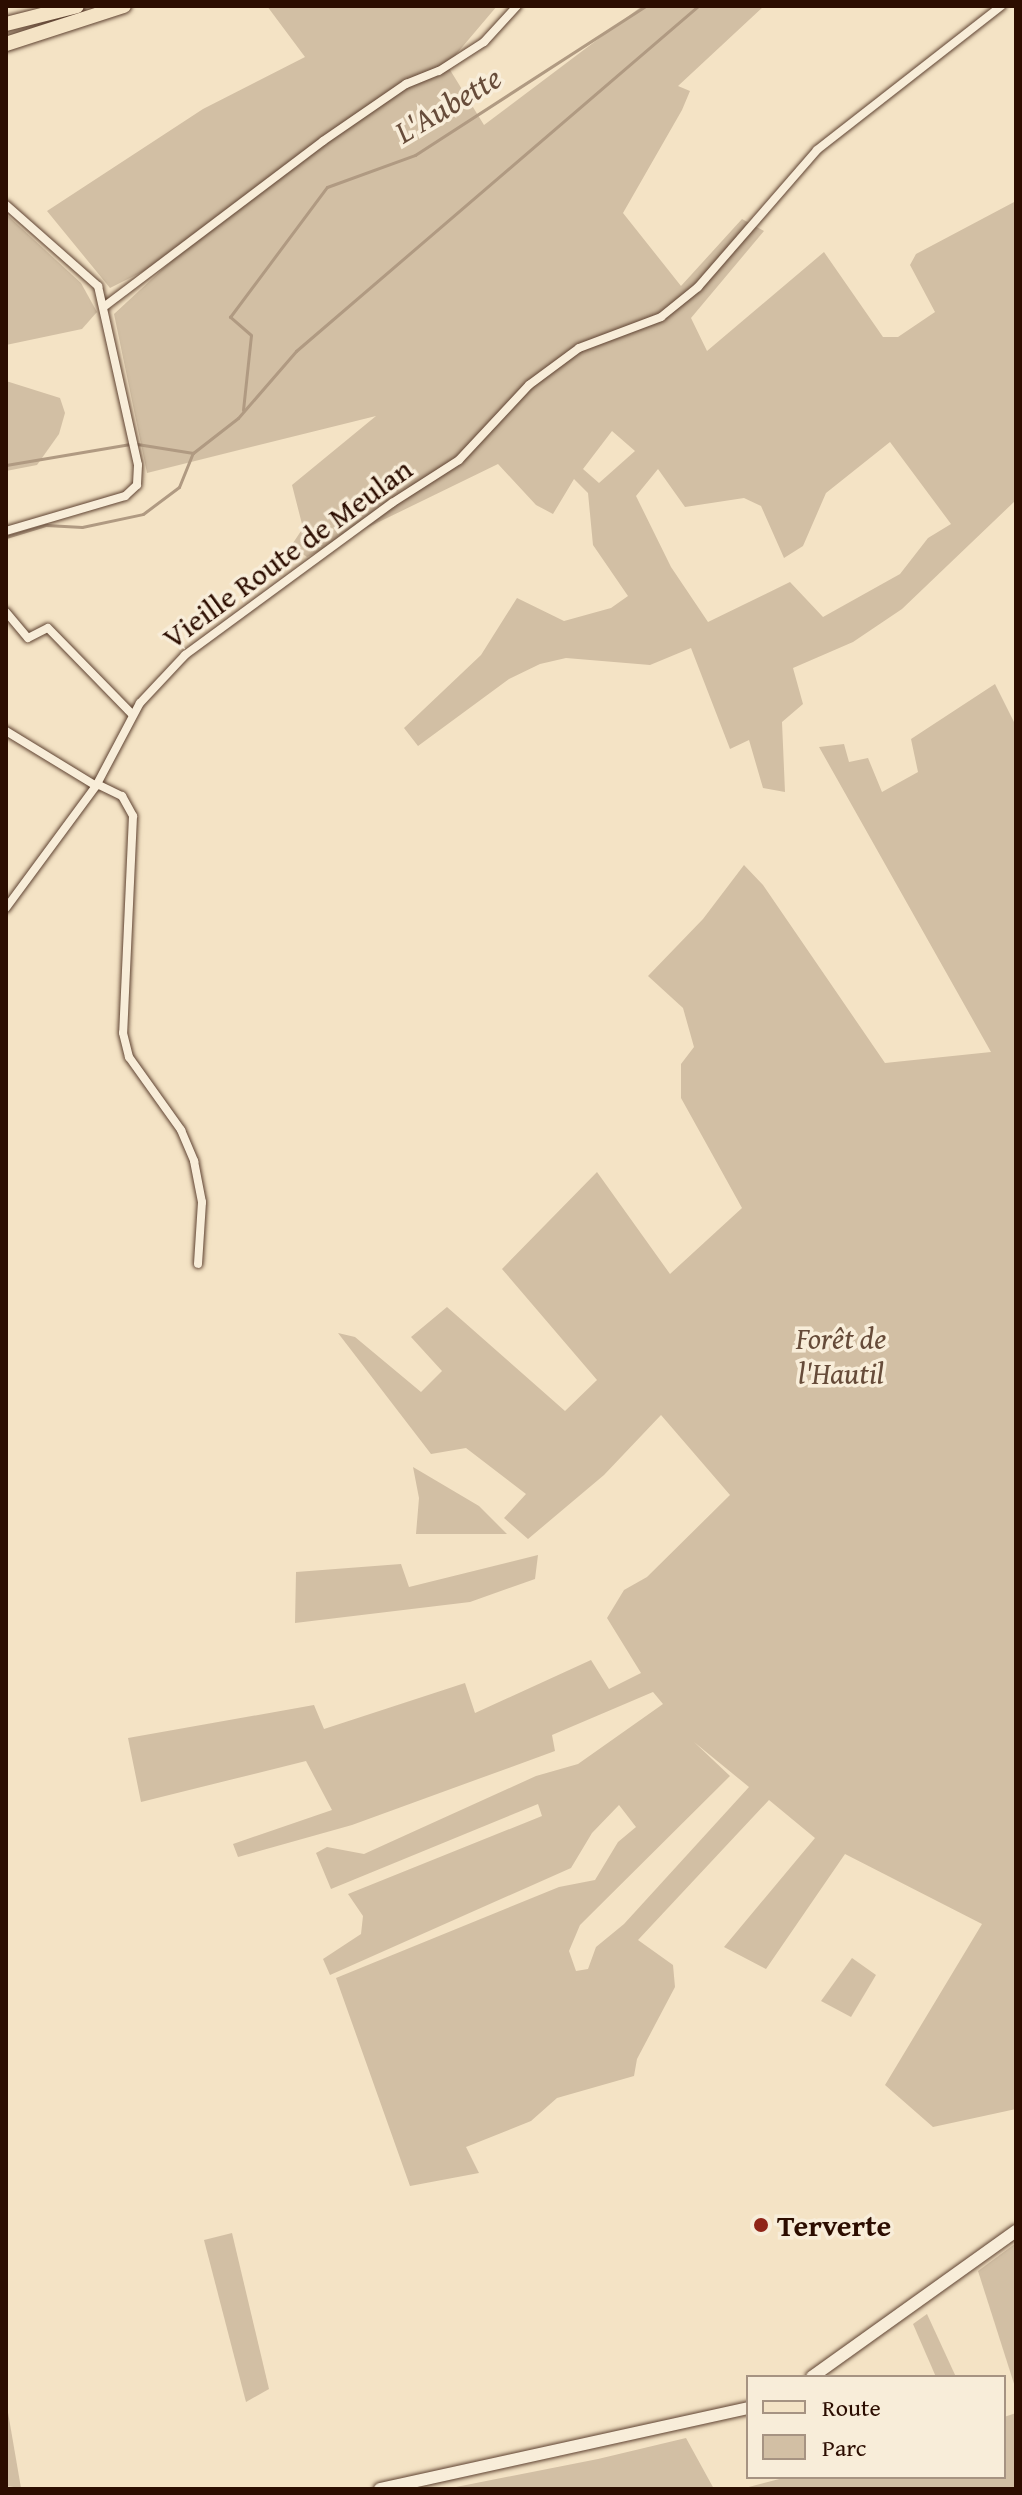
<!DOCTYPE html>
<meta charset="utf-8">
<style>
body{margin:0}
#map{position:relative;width:1022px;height:2495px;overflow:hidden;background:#f4e3c5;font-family:"Gentium Book Plus",serif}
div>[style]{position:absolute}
.green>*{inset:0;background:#d2bfa4}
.stream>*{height:3px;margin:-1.5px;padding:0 1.5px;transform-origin:1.5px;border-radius:1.5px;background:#b09a82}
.roads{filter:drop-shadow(0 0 2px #5e4231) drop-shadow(0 0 2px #5e4231)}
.street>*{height:8px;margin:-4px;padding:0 4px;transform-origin:4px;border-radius:4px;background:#f8edd9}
.secondary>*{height:12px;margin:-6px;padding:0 6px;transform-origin:6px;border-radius:6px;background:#f8edd9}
.primary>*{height:14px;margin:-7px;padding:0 7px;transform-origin:7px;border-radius:7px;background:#f4e3c5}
.dots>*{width:22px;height:22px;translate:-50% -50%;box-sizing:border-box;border:4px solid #f8edd9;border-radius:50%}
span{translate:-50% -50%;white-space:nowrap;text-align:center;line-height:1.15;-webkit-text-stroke:7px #f8edd9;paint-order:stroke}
.street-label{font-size:30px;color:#2c0d00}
.park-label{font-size:30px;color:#664b39;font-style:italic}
.poi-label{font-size:30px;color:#2c0d00;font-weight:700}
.left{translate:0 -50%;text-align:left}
.water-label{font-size:32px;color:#674c3a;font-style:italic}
.frame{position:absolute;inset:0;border:8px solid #2c0d00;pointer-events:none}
.legend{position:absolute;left:746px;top:2375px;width:260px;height:104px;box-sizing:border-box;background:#f8edd9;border:2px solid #a69382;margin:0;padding:10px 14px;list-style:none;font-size:24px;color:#2c0d00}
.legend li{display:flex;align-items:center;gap:16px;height:40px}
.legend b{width:40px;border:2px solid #a69382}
</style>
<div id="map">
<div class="green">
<div style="clip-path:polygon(evenodd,267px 6px,497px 6px,447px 65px,484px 125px,642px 6px,764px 6px,678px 86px,690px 91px,682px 110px,623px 213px,681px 286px,742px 219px,764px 231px,691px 318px,707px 351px,824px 252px,883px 337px,898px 337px,935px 312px,910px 265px,916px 254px,1016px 201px,1016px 500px,902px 609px,853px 642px,793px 668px,803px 704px,782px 722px,785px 792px,763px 788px,749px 740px,730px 749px,691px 648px,650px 665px,566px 658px,540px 664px,509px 679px,418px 746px,404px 728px,481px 655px,517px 598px,564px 621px,611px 608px,628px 596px,593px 545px,588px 493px,574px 479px,553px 514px,536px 505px,498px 464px,307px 557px,291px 546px,303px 528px,292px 485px,376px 416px,147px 473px,114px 314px,180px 253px,110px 288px,47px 211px,203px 109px,305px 57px,267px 6px,612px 431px,635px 451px,599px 483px,583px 469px,612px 431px,267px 6px,890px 442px,951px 524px,928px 538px,900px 574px,823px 617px,790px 582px,708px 622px,671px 567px,636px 496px,658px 469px,685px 507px,744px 498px,761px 506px,784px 558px,803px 546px,826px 493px,890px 442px)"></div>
<div style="clip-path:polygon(6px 214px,81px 283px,97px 312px,82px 329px,6px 345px)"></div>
<div style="clip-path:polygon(6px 381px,60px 398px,65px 413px,59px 434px,37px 465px,6px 471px)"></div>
<div style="clip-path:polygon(evenodd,995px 684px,1016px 726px,1016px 2109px,933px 2127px,885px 2085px,982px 1924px,845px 1854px,766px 1969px,724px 1947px,815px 1838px,769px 1800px,638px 1940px,673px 1965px,675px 1987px,637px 2059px,634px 2076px,557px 2098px,531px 2121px,466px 2147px,479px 2173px,410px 2186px,336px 1978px,559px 1887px,595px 1880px,618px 1842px,636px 1827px,619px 1805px,592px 1833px,571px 1868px,330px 1975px,323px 1959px,361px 1934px,363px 1916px,348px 1894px,542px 1816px,538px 1804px,331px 1889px,316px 1853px,327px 1847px,364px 1854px,536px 1776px,578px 1764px,663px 1704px,653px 1692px,552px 1735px,555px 1751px,352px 1825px,238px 1857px,233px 1844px,332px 1810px,306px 1761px,141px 1802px,128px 1738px,314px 1705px,324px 1729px,465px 1683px,475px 1713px,591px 1660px,609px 1689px,641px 1673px,607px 1618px,624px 1590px,647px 1577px,730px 1495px,661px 1415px,604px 1475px,528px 1539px,504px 1518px,526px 1494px,466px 1448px,431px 1454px,338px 1333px,355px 1337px,421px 1392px,442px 1371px,411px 1337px,447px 1307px,565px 1411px,597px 1380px,502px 1269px,597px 1172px,670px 1274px,742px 1208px,681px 1098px,681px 1064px,694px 1047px,683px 1008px,648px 976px,703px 919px,744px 865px,763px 885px,885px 1063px,991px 1052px,819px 747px,844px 744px,849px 762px,868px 758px,882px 792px,918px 772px,911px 739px,995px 684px,694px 1742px,749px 1787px,624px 1924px,596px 1947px,588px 1969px,576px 1971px,569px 1951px,580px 1925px,730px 1776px,694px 1742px)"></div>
<div style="clip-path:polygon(413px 1467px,479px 1506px,507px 1534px,416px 1534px,419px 1498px)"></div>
<div style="clip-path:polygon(538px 1555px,535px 1579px,470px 1602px,295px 1623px,296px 1572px,401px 1564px,409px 1587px)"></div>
<div style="clip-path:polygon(852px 1958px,876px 1975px,851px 2017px,821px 2001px)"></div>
<div style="clip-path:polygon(232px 2233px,269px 2389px,246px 2402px,204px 2240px)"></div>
<div style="clip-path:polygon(1016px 2243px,1016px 2390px,978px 2271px)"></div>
<div style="clip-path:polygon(927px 2314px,956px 2377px,936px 2377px,913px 2324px)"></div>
<div style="clip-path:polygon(6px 2401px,21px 2488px,6px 2486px)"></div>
<div style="clip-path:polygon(1016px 2413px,1016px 2489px,741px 2489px,787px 2477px,1004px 2477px,1004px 2417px)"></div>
<div style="clip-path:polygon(686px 2438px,714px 2489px,446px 2489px,598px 2459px)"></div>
</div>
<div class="stream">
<div style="left:243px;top:410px;width:75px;rotate:-83.9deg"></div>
<div style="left:251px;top:335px;width:28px;rotate:-139deg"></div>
<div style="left:230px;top:317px;width:162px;rotate:-53.3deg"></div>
<div style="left:327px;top:187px;width:94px;rotate:-20deg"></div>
<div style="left:415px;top:155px;width:274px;rotate:-32.9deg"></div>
<div style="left:137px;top:444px;width:57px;rotate:9.1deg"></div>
<div style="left:6px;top:465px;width:126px;rotate:-9.6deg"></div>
<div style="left:6px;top:537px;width:42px;rotate:-16.7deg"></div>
<div style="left:46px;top:525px;width:36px;rotate:3deg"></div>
<div style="left:82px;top:527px;width:62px;rotate:-12deg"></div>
<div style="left:143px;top:514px;width:45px;rotate:-36.9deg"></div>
<div style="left:179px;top:487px;width:37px;rotate:-68deg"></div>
<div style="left:193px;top:453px;width:57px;rotate:-37.9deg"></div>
<div style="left:238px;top:418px;width:89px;rotate:-49.1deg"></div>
<div style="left:296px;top:351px;width:530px;rotate:-40.64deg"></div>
</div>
<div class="roads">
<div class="street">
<div style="left:6px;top:205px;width:123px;rotate:41.4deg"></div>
<div style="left:98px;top:286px;width:183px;rotate:77.4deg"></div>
<div style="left:138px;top:465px;width:20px;rotate:93deg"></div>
<div style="left:137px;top:485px;width:16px;rotate:137deg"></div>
<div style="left:125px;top:496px;width:124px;rotate:163.6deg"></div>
<div style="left:105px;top:306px;width:273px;rotate:-37.1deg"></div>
<div style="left:323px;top:141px;width:101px;rotate:-34.5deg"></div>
<div style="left:406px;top:84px;width:35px;rotate:-22deg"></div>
<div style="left:439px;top:71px;width:54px;rotate:-32.8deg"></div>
<div style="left:484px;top:42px;width:49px;rotate:-47.5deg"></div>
<div style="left:6px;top:612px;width:34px;rotate:50deg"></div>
<div style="left:28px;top:638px;width:22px;rotate:-27deg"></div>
<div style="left:48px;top:628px;width:120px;rotate:45.7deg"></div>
<div style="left:6px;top:731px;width:105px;rotate:31.4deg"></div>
<div style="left:97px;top:784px;width:28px;rotate:26deg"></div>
<div style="left:122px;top:796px;width:23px;rotate:61deg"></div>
<div style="left:133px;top:816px;width:217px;rotate:92.6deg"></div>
<div style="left:123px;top:1033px;width:25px;rotate:76deg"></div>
<div style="left:129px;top:1057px;width:90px;rotate:54.5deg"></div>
<div style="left:181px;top:1130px;width:34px;rotate:67deg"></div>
<div style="left:194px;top:1161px;width:42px;rotate:79deg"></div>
<div style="left:202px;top:1202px;width:62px;rotate:93.7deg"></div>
<div style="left:6px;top:908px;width:152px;rotate:-53.6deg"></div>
<div style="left:96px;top:786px;width:94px;rotate:-62.1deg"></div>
<div style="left:140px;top:703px;width:66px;rotate:-46.8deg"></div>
<div style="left:185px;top:655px;width:257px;rotate:-36.3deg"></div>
<div style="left:392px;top:503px;width:80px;rotate:-32.7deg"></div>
<div style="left:459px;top:460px;width:103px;rotate:-47deg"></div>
<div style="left:529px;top:385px;width:62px;rotate:-36.5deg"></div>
<div style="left:579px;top:348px;width:88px;rotate:-20.7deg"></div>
<div style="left:661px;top:317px;width:48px;rotate:-39deg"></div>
<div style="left:698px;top:287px;width:181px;rotate:-49deg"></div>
<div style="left:817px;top:150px;width:234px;rotate:-38deg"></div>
</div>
<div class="secondary">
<div style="left:812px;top:2377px;width:251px;rotate:-35.6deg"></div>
<div style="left:380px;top:2489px;width:377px;rotate:-12.4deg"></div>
</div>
<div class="primary">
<div style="left:6px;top:24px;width:73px;rotate:-14.2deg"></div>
<div style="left:6px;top:44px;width:124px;rotate:-17.9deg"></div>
</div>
</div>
<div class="dots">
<div style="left:761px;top:2225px;background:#8f2418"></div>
</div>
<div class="street-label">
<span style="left:287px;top:553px;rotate:-36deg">Vieille Route de Meulan</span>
</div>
<div class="park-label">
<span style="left:841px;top:1355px">Forêt de<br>l'Hautil</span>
</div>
<div class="poi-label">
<span class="left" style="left:777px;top:2225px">Terverte</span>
</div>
<div class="water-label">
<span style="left:448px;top:105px;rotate:-31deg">L'Aubette</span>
</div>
<div class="frame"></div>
<ul class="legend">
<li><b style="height:10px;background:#f4e3c5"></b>Route</li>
<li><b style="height:22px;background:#d2bfa4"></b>Parc</li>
</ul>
</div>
